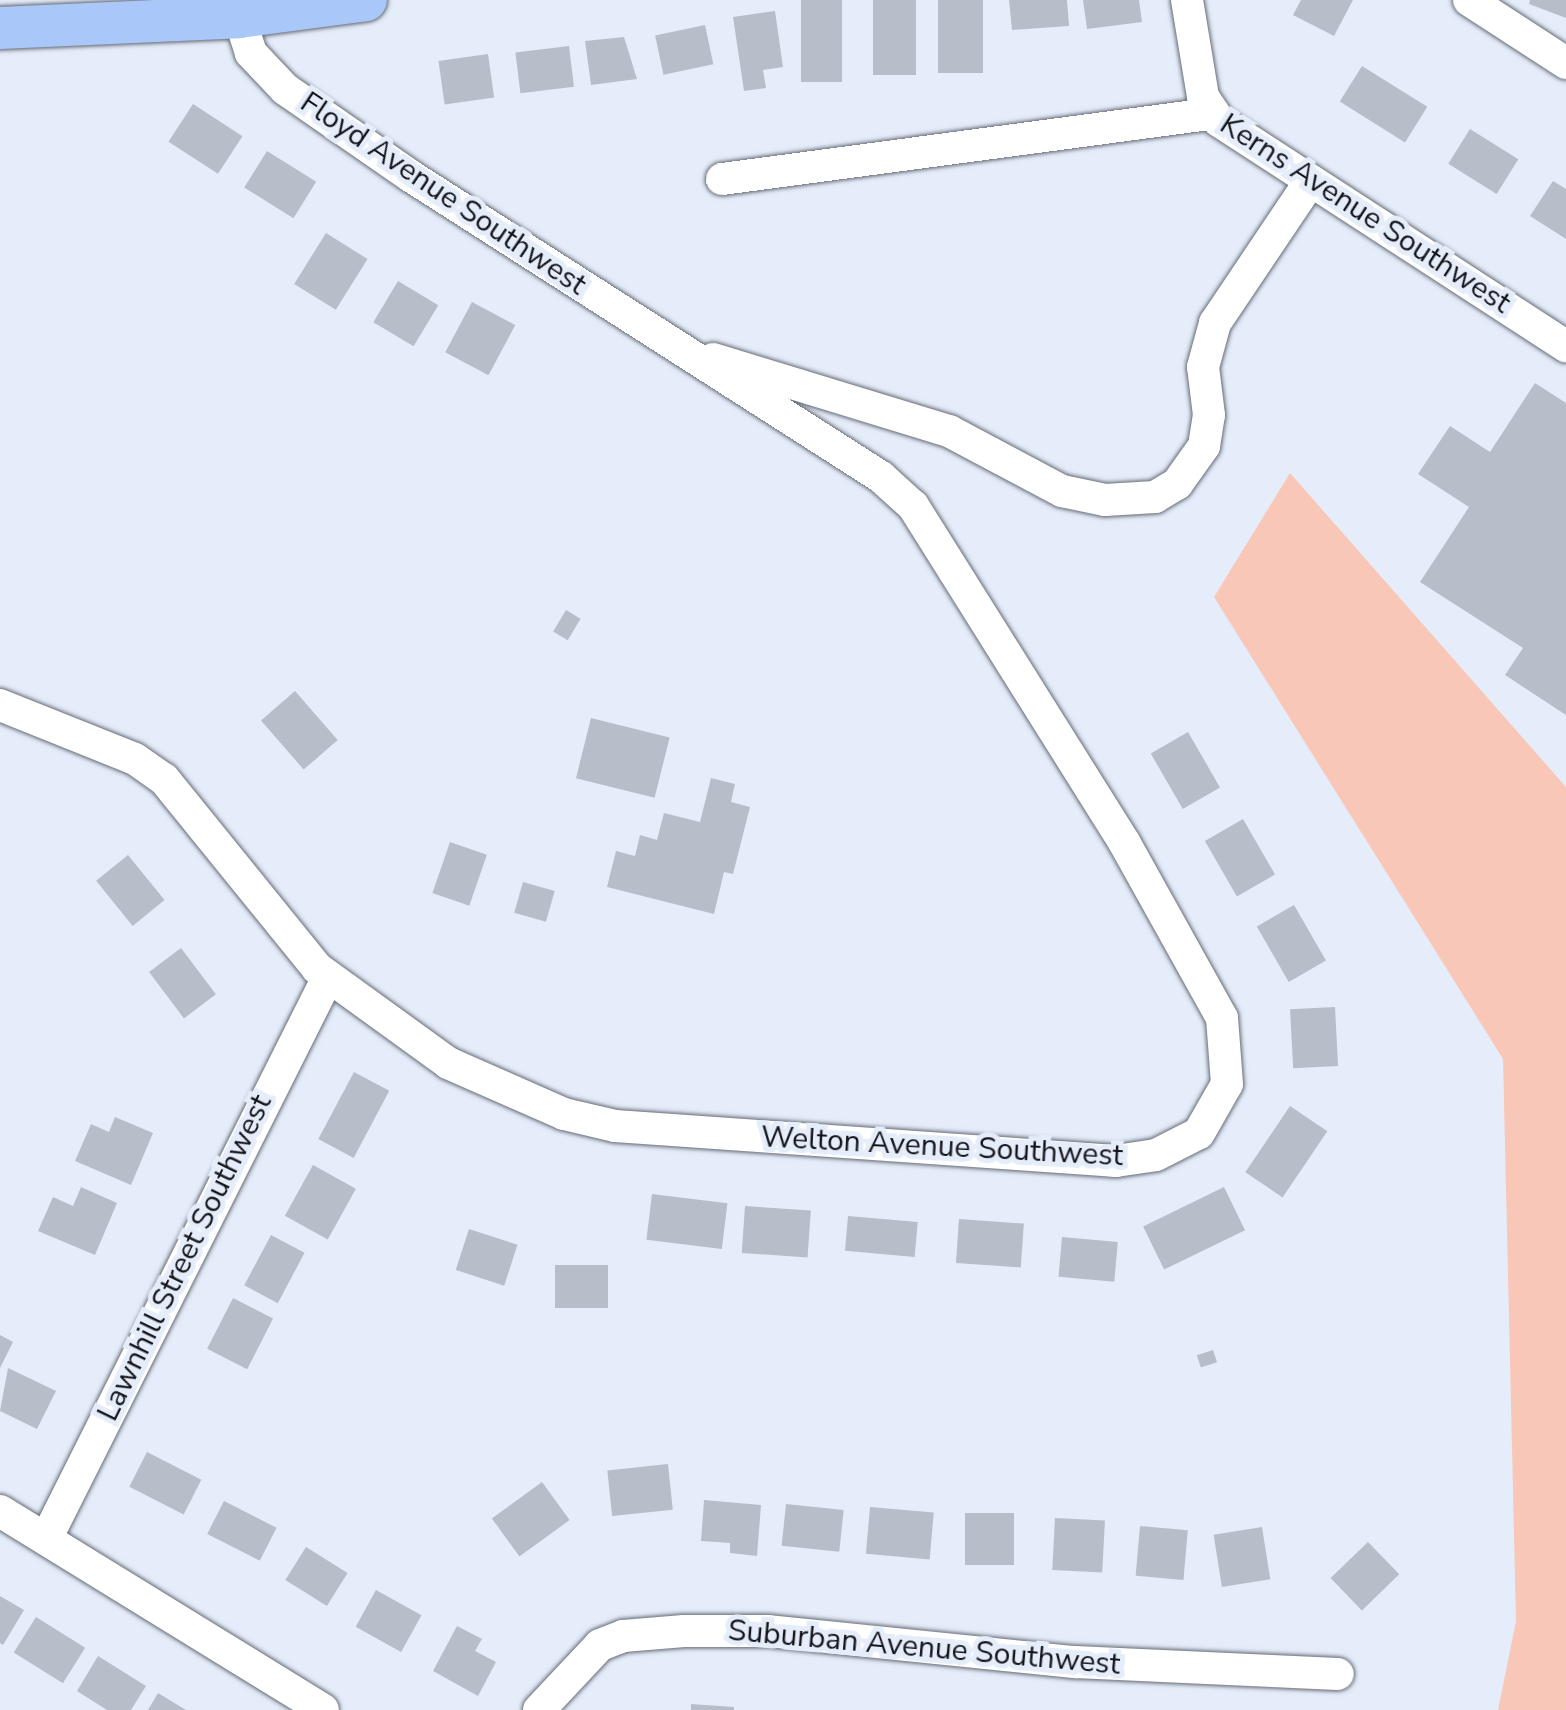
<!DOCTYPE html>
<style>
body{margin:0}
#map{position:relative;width:1566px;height:1710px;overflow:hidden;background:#e6edfa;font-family:"Nunito Sans",sans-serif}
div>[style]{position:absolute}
.green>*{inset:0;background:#f9c7b8}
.building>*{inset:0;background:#b7beca;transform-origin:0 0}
.roads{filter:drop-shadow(0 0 2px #656c77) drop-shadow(0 0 2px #656c77)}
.minor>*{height:32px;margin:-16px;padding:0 16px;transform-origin:16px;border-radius:16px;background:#fff}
.major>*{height:42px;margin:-21px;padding:0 21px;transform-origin:21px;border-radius:21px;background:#aac7fa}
span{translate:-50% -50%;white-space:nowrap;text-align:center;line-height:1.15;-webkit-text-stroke:10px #e6edfa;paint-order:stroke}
.street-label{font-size:30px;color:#13151a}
</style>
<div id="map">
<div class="green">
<div style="clip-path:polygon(1290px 473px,1566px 787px,1566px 1710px,1498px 1710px,1516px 1621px,1503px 1059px,1214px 597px)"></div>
</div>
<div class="building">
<div style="left:801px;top:0;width:41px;height:82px"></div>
<div style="left:873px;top:0;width:43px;height:75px"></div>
<div style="left:938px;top:0;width:45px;height:73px"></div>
<div style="clip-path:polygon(1009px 0,1067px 0,1069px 26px,1012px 30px)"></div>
<div style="clip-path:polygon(1083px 0,1139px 0,1142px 22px,1087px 29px)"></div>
<div style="clip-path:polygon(1301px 0,1353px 0,1334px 36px,1293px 15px)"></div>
<div style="clip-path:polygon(1530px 0,1566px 0,1566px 18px,1529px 4px)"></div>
<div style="clip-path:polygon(775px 11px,783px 67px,763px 70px,766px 88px,744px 91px,733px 17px)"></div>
<div style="left:705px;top:25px;width:40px;height:51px;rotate:78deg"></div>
<div style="clip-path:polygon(624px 37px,637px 79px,591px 85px,585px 41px)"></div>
<div style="left:569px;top:46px;width:41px;height:54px;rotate:83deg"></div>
<div style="left:488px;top:54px;width:44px;height:50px;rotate:82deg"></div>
<div style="left:1362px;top:66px;width:77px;height:42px;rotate:32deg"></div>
<div style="left:193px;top:104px;width:59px;height:45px;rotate:33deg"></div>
<div style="left:1470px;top:129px;width:57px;height:41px;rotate:32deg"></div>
<div style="left:267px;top:151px;width:58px;height:43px;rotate:32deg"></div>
<div style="clip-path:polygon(1553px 181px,1566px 189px,1566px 239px,1530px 216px)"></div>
<div style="left:326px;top:233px;width:49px;height:60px;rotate:32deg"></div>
<div style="left:398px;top:281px;width:47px;height:48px;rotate:31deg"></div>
<div style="left:472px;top:302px;width:49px;height:57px;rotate:28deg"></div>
<div style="clip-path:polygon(1535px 383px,1566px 403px,1566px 715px,1505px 675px,1523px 648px,1420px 582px,1469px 507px,1418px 474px,1450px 426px,1490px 452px)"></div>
<div style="left:566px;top:610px;width:17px;height:25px;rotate:31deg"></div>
<div style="left:295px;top:691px;width:65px;height:45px;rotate:49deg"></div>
<div style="left:591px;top:718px;width:81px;height:62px;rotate:14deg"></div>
<div style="left:1188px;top:732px;width:64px;height:43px;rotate:60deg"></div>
<div style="clip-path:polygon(711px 778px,735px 784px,731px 802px,750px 807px,733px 874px,724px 872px,714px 914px,607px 887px,616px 851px,635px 856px,640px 835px,657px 840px,664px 813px,700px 822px)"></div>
<div style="left:1243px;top:819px;width:64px;height:44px;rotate:60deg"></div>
<div style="left:450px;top:842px;width:39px;height:54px;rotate:19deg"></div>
<div style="left:128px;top:855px;width:58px;height:41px;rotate:51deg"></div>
<div style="left:523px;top:882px;width:33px;height:32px;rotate:16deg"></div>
<div style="left:1294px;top:905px;width:64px;height:43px;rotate:60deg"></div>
<div style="left:181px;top:948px;width:58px;height:40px;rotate:53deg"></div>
<div style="left:1335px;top:1007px;width:59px;height:45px;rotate:87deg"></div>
<div style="left:354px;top:1072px;width:40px;height:76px;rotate:28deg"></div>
<div style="left:1290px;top:1106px;width:45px;height:80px;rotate:34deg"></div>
<div style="clip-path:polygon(115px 1117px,153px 1133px,131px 1185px,75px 1161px,91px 1124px,109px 1132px)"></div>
<div style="left:313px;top:1165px;width:49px;height:58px;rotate:29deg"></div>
<div style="clip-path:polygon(81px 1187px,117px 1203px,95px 1255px,38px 1231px,53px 1197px,73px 1206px)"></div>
<div style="left:1224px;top:1187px;width:48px;height:90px;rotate:64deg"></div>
<div style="left:652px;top:1194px;width:76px;height:46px;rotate:7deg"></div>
<div style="left:745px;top:1206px;width:66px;height:47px;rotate:4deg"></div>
<div style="left:848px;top:1216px;width:70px;height:35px;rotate:5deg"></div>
<div style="left:959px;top:1219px;width:65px;height:44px;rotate:4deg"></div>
<div style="left:469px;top:1229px;width:51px;height:43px;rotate:18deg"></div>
<div style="left:271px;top:1235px;width:38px;height:57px;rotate:28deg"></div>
<div style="left:1062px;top:1237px;width:56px;height:40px;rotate:5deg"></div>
<div style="left:608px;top:1265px;width:43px;height:53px;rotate:90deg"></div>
<div style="left:233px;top:1298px;width:45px;height:57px;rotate:27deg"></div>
<div style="clip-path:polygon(0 1335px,13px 1342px,0 1368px)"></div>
<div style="left:1213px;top:1350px;width:13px;height:17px;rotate:72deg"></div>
<div style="clip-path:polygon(8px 1368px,56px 1391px,37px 1429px,0 1411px)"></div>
<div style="left:147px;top:1452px;width:61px;height:39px;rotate:27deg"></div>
<div style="left:668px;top:1464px;width:46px;height:61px;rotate:84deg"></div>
<div style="left:542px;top:1482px;width:47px;height:62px;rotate:54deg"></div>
<div style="clip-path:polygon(704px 1500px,761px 1505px,757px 1556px,730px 1553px,730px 1543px,701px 1541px)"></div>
<div style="left:224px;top:1501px;width:59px;height:37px;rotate:27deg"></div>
<div style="left:786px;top:1504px;width:58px;height:42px;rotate:6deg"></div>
<div style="left:870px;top:1507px;width:64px;height:47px;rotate:5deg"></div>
<div style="left:965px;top:1513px;width:49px;height:52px"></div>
<div style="left:1055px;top:1518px;width:50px;height:52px;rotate:3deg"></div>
<div style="left:1140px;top:1526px;width:48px;height:50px;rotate:5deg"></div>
<div style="left:1262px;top:1527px;width:53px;height:49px;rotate:81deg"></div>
<div style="left:1368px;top:1542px;width:45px;height:52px;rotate:46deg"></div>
<div style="left:306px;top:1547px;width:49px;height:39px;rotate:32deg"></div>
<div style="left:376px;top:1590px;width:52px;height:42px;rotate:29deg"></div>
<div style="clip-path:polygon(0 1596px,24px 1610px,3px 1645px,0 1643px)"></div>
<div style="left:36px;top:1617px;width:58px;height:42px;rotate:32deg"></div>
<div style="clip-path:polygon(457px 1626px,482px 1639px,475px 1651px,496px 1662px,478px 1696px,433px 1671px)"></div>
<div style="clip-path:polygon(98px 1656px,146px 1686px,131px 1710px,107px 1710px,77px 1691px)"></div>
<div style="clip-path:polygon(158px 1693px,186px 1710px,148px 1710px)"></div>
<div style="clip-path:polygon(691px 1704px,734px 1707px,734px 1710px,691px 1710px)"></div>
</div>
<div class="roads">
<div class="minor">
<div style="left:1187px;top:0;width:98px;rotate:80.6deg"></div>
<div style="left:1203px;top:97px;width:29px;rotate:56deg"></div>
<div style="left:1219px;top:121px;width:414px;rotate:33deg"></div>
<div style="left:1469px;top:0;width:116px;rotate:33deg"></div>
<div style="left:722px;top:179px;width:493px;rotate:-7.6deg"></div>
<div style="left:713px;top:359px;width:247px;rotate:17deg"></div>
<div style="left:949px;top:431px;width:128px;rotate:28deg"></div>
<div style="left:1062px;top:491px;width:44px;rotate:11.8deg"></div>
<div style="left:1105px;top:500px;width:50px;rotate:-3.4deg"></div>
<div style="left:1155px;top:497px;width:26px;rotate:-31deg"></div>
<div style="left:1177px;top:484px;width:47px;rotate:-54.6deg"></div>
<div style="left:1204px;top:446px;width:31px;rotate:-81deg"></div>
<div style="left:1209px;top:415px;width:48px;rotate:-97.1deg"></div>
<div style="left:1203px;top:367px;width:46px;rotate:-74.7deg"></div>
<div style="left:1215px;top:323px;width:169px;rotate:-56.1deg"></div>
<div style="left:0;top:705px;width:145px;rotate:21.8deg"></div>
<div style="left:135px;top:759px;width:35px;rotate:35deg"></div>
<div style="left:164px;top:779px;width:243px;rotate:51deg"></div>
<div style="left:317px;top:968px;width:162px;rotate:35.9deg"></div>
<div style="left:448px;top:1063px;width:127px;rotate:23.7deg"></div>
<div style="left:564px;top:1114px;width:52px;rotate:13.2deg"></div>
<div style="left:615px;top:1126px;width:502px;rotate:4deg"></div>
<div style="left:1116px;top:1161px;width:40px;rotate:-8.5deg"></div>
<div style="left:1156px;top:1155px;width:48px;rotate:-27.1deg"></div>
<div style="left:1199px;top:1133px;width:56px;rotate:-60.3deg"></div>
<div style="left:1227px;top:1084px;width:66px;rotate:-94.3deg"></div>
<div style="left:1222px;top:1018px;width:201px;rotate:-119.1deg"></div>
<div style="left:1124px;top:842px;width:397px;rotate:-122.1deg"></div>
<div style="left:913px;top:506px;width:43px;rotate:-137.8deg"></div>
<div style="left:881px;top:477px;width:557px;rotate:-147.39deg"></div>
<div style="left:412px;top:177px;width:155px;rotate:-145.3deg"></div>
<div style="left:285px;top:89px;width:50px;rotate:-133.4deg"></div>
<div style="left:251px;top:53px;width:38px;rotate:-108deg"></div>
<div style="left:0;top:1511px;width:379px;rotate:31.6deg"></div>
<div style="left:46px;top:1539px;width:629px;rotate:-63.35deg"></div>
<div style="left:539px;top:1710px;width:89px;rotate:-46.8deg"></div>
<div style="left:600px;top:1645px;width:25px;rotate:-21deg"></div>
<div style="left:623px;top:1636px;width:61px;rotate:-4.7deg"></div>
<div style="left:684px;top:1631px;width:84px"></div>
<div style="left:768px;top:1631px;width:309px;rotate:5.8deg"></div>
<div style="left:1075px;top:1662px;width:263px;rotate:2.6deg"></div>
</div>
<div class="major">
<div style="left:0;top:28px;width:239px;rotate:-2.6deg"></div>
<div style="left:239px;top:17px;width:128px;rotate:-7.6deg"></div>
</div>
</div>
<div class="street-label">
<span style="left:443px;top:194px;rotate:34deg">Floyd Avenue Southwest</span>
<span style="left:1365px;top:214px;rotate:33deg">Kerns Avenue Southwest</span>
<span style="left:942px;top:1147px;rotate:3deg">Welton Avenue Southwest</span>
<span style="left:185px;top:1258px;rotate:-64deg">Lawnhill Street Southwest</span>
<span style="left:924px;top:1648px;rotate:5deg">Suburban Avenue Southwest</span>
</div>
</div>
